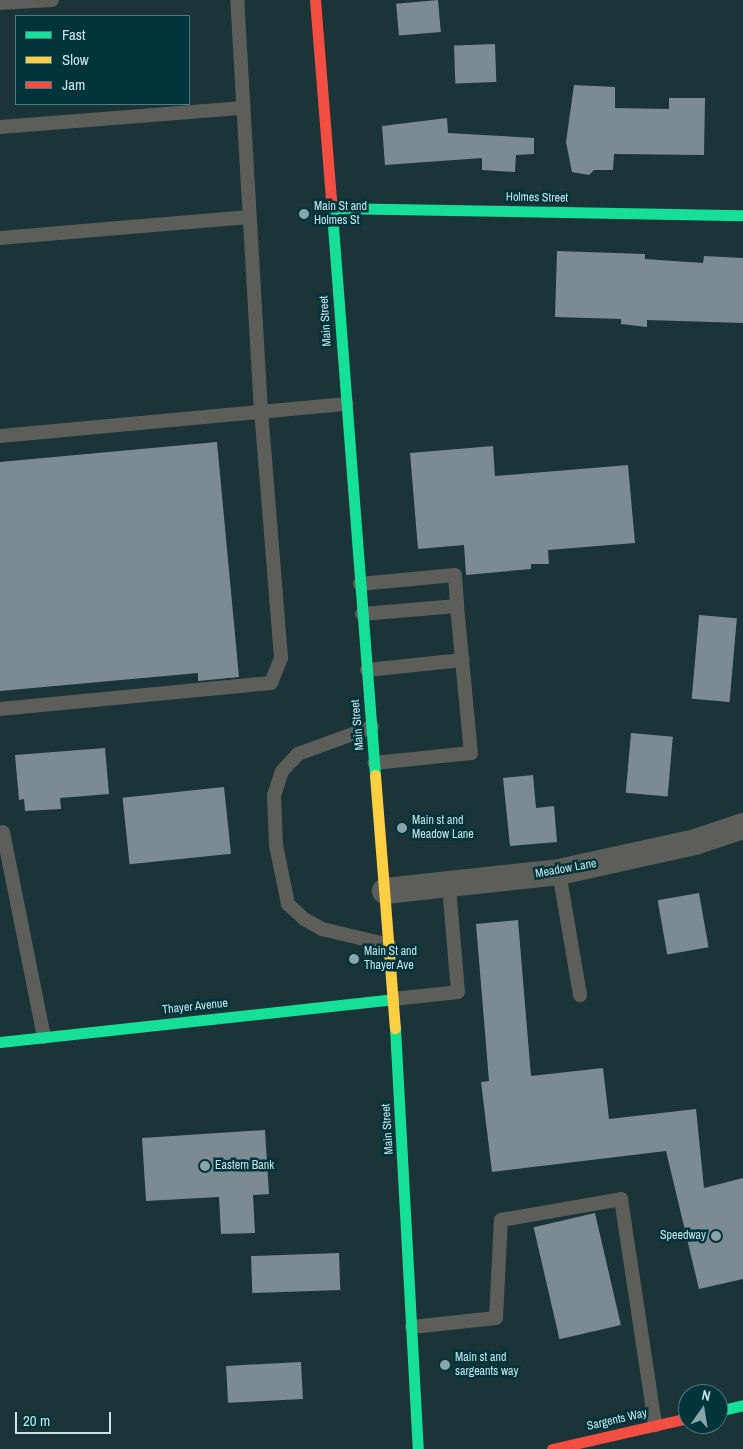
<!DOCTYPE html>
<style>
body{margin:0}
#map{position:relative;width:743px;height:1449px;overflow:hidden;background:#1a3438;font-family:"Archivo Narrow",sans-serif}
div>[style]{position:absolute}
.building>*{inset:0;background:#7c8a94;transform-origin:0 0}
.lane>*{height:14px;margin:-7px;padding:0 7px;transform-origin:7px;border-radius:7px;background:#5d5e59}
.street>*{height:26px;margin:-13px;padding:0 13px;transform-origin:13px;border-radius:13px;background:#5d5e59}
.fast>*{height:11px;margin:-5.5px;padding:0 5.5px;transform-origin:5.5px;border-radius:5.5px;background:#16e098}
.slow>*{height:11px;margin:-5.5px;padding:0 5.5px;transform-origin:5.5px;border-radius:5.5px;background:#ffcf43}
.jam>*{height:11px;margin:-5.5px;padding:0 5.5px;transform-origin:5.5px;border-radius:5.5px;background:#f24e42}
.dots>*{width:14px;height:14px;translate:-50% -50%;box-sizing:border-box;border:2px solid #00343b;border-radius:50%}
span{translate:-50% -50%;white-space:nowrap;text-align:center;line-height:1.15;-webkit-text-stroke:5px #00343b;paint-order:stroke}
.street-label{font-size:12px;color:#c6e4e9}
.poi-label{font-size:12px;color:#c6e4e9}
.left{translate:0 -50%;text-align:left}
.right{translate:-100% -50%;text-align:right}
.legend{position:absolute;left:15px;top:15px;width:175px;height:90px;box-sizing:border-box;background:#00343b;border:1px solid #4f7a81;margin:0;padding:6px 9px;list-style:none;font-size:15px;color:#c6e4e9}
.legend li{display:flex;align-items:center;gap:10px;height:25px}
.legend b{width:25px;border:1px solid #4f7a81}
.north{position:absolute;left:678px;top:1384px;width:50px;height:50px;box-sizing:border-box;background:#00343b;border:1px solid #4f7a81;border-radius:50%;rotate:13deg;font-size:14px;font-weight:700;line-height:20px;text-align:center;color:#c6e4e9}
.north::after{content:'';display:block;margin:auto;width:18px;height:22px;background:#8aa6ab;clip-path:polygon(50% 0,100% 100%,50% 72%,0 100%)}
.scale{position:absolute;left:15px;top:1412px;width:96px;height:22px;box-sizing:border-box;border:2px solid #c6e4e9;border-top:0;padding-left:6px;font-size:15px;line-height:18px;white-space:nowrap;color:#c6e4e9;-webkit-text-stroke:4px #00343b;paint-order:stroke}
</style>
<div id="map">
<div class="building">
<div style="left:438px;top:0;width:32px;height:42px;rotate:85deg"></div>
<div style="left:495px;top:44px;width:38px;height:41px;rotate:88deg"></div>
<div style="clip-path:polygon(574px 85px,615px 87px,615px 108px,669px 109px,669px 98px,705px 98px,704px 155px,614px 154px,613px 170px,594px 170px,589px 175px,572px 172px,566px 142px)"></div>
<div style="clip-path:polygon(447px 118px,448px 133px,534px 138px,534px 154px,516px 155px,515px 172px,482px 170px,482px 158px,385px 165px,382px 126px)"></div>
<div style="clip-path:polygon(557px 251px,645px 254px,645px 259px,703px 263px,704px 256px,743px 258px,743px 323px,647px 320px,647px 327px,621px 324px,621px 319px,555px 317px)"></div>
<div style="clip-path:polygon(217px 442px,239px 677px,198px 681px,198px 673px,0 691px,0 462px)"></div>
<div style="clip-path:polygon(493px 446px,495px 476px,628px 465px,635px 543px,548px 550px,549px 564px,531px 564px,531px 569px,466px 575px,464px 545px,418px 549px,410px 453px)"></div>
<div style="left:699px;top:615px;width:38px;height:84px;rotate:5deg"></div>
<div style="left:631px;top:733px;width:42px;height:60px;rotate:5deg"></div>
<div style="clip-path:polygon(105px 748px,109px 794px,60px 798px,61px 809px,25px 811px,24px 799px,19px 800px,15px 755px)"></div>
<div style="clip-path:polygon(533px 775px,536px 808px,554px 806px,557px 842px,510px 846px,503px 778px)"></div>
<div style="left:224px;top:787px;width:67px;height:102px;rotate:84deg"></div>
<div style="left:699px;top:893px;width:55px;height:42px;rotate:80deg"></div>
<div style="clip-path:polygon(518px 920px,531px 1076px,603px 1068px,609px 1119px,696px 1109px,704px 1188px,743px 1178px,743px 1279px,699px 1289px,666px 1151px,492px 1172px,481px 1082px,489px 1081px,476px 924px)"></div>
<div style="clip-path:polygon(265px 1130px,269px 1194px,253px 1195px,255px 1233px,221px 1234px,219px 1197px,146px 1201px,142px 1138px)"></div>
<div style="left:595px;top:1213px;width:115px;height:63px;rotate:77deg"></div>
<div style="left:339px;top:1253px;width:37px;height:88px;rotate:88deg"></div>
<div style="left:301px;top:1362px;width:37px;height:75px;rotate:87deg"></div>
</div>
<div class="lane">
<div style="left:0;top:3px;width:52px;rotate:-3.3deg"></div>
<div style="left:0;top:127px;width:244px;rotate:-4.5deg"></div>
<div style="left:0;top:238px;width:250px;rotate:-4.8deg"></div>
<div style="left:0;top:436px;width:348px;rotate:-5.3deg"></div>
<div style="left:360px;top:584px;width:95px;rotate:-5.4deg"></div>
<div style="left:455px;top:575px;width:31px;rotate:86deg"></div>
<div style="left:362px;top:614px;width:95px;rotate:-4.8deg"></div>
<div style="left:457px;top:606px;width:148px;rotate:84.6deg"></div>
<div style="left:471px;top:753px;width:97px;rotate:174.1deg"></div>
<div style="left:367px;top:670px;width:96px;rotate:-6deg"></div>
<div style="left:0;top:709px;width:272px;rotate:-5.5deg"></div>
<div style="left:271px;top:683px;width:27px;rotate:-68deg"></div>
<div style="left:281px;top:658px;width:247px;rotate:-94.6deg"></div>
<div style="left:261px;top:412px;width:413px;rotate:-93.3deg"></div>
<div style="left:372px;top:727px;width:79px;rotate:160deg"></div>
<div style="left:298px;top:754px;width:23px;rotate:133deg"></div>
<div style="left:282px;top:771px;width:25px;rotate:108deg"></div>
<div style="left:274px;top:795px;width:50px;rotate:87.7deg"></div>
<div style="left:276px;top:845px;width:60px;rotate:78.5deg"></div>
<div style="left:288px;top:904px;width:22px;rotate:43deg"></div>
<div style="left:304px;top:919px;width:21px;rotate:29deg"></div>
<div style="left:322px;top:929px;width:69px;rotate:13.4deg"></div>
<div style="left:3px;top:832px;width:209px;rotate:78.7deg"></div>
<div style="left:559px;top:872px;width:125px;rotate:80.3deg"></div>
<div style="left:393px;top:999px;width:65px;rotate:-6.1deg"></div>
<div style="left:458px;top:992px;width:106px;rotate:-94.9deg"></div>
<div style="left:412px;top:1327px;width:84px;rotate:-6.1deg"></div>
<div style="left:496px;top:1318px;width:98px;rotate:-87.1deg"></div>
<div style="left:501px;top:1220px;width:122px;rotate:-9.9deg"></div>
<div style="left:621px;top:1199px;width:229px;rotate:81.4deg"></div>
</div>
<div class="street">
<div style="left:385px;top:891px;width:175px;rotate:-6.2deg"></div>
<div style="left:559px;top:872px;width:139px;rotate:-12.4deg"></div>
<div style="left:695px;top:842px;width:51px;rotate:-18.4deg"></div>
</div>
<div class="fast">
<div style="left:331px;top:200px;width:577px;rotate:85.62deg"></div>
<div style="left:331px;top:208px;width:412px;rotate:1deg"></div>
<div style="left:395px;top:1028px;width:422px;rotate:86.9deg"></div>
<div style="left:0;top:1042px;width:395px;rotate:-6.2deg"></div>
<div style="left:718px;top:1411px;width:26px;rotate:-13deg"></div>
</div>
<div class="slow">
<div style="left:375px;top:775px;width:254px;rotate:85.5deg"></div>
</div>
<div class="jam">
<div style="left:315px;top:0;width:201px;rotate:85.4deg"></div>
<div style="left:552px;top:1449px;width:139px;rotate:-12.8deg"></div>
</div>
<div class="dots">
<div style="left:304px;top:214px;background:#8aa6ab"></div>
<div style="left:402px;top:828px;background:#8aa6ab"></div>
<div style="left:354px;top:959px;background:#8aa6ab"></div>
<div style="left:205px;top:1166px;background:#8aa6ab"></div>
<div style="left:716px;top:1236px;background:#8aa6ab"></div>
<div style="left:445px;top:1365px;background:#8aa6ab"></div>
</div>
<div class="street-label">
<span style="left:537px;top:198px;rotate:1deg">Holmes Street</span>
<span style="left:326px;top:321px;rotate:-94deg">Main Street</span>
<span style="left:358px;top:725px;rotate:-95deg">Main Street</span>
<span style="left:566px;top:869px;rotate:-10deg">Meadow Lane</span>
<span style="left:195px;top:1007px;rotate:-6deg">Thayer Avenue</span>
<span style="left:388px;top:1129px;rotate:-94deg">Main Street</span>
<span style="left:617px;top:1420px;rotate:-13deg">Sargents Way</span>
</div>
<div class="poi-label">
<span class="left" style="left:314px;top:214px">Main St and<br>Holmes St</span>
<span class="left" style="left:412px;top:828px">Main st and<br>Meadow Lane</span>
<span class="left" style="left:364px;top:959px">Main St and<br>Thayer Ave</span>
<span class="left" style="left:215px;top:1166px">Eastern Bank</span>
<span class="right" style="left:706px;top:1236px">Speedway</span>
<span class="left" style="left:455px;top:1365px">Main st and<br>sargeants way</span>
</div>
<ul class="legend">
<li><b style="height:6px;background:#16e098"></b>Fast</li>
<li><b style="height:6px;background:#ffcf43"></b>Slow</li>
<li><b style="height:6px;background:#f24e42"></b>Jam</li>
</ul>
<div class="north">N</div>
<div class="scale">20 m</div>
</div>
